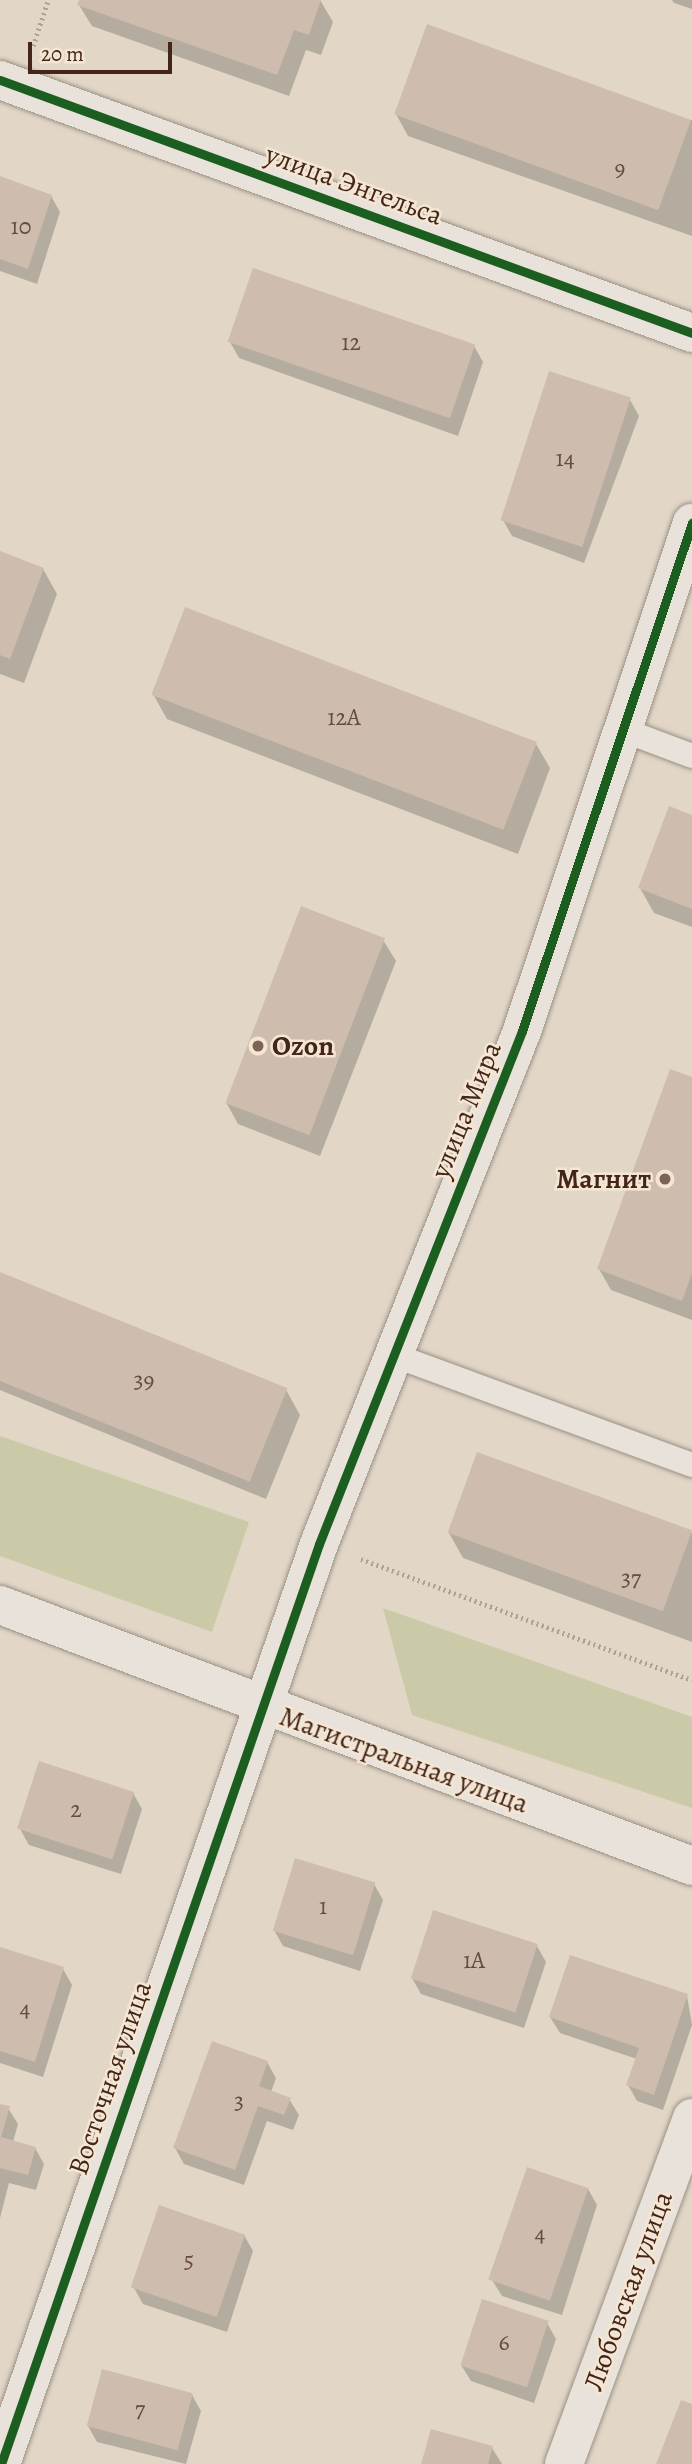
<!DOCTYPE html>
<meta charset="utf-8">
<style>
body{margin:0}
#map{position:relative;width:692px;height:2464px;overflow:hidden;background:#e2d7c6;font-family:Alegreya,serif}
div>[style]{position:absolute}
.green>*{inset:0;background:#cacaa9}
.shadow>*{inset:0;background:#0003}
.building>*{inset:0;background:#cebdae;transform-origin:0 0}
.path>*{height:4.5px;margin-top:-2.25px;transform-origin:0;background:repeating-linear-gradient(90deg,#aba39c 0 2px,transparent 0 5.5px)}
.roads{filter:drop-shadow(0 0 2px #9a9085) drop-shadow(0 0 2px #9a9085)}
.service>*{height:24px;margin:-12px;padding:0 12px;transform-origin:12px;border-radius:12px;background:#e8e2da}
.minor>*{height:38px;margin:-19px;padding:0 19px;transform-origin:19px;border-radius:19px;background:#e8e2da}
.secondary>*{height:38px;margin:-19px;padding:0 19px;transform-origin:19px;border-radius:19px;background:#e8e2da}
.cycleway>*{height:9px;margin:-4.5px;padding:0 4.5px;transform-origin:4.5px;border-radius:4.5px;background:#1b5e20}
.dots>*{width:19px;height:19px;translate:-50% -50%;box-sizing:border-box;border:4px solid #f4e6d2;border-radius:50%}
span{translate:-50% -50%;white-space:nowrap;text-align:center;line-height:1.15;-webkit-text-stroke:5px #f4e6d2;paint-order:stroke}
.number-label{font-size:24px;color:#664b3f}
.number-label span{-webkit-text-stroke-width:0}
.street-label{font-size:28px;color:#43251a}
.poi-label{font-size:28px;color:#43251a;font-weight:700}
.left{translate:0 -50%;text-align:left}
.right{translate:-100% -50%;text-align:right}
.scale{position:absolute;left:28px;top:42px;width:144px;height:32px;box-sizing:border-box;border:4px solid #43251a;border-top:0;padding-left:9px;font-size:21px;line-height:24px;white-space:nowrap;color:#43251a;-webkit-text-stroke:5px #f4e6d2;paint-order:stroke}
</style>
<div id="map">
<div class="green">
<div style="clip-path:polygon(0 1436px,249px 1522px,212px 1632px,0 1556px)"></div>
<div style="clip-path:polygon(383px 1608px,692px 1717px,692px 1808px,412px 1715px)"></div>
</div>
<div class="shadow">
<div style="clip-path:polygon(81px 0,320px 0,333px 22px,321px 55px,306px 50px,289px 96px,92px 26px,79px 5px)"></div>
<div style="clip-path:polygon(672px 0,692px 0,692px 9px,674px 3px)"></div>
<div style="clip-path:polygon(396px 114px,692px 120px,692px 236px,408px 136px)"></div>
<div style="clip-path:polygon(0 178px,51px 196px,60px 212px,37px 284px,0 271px)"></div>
<div style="clip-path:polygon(230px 342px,474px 346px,483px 362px,458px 436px,239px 358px)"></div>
<div style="clip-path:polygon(630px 400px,639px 416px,584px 563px,512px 536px,503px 520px)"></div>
<div style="clip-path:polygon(0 553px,43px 569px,57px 594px,24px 683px,0 674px)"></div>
<div style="clip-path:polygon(153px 694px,536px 744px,550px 768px,518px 854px,167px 719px)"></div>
<div style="clip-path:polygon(692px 817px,692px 927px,654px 913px,640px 888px)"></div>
<div style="clip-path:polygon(383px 940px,396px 961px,320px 1156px,238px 1124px,226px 1102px)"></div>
<div style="clip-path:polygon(692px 1078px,692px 1320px,611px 1290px,599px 1269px)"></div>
<div style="clip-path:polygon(0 1274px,286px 1390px,300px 1415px,266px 1499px,0 1390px)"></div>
<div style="clip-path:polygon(449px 1533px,692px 1533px,692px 1642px,463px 1558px)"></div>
<div style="clip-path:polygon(133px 1793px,142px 1809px,121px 1874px,29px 1845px,20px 1829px)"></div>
<div style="clip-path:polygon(374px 1884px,383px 1900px,360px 1971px,283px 1946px,274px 1930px)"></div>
<div style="clip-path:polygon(537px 1946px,546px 1962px,524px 2028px,421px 1994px,412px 1978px)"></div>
<div style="clip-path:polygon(0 1949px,63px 1969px,72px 1985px,43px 2077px,0 2063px)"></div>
<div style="clip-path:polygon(687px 1996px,692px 2025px,663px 2110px,637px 2101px,628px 2085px,637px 2059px,560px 2033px,550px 2017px)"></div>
<div style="clip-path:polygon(267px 2062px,276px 2078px,271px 2092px,289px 2099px,299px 2115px,293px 2130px,267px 2121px,244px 2185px,184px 2164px,175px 2148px)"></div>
<div style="clip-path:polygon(0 2105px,8px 2108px,18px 2124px,13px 2142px,35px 2148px,44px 2164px,36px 2190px,9px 2183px,0 2218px)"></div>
<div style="clip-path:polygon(588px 2189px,597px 2205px,562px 2315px,502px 2296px,492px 2280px)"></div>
<div style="clip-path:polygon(244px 2235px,253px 2251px,227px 2332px,143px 2304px,134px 2288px)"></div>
<div style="clip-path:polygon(547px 2323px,556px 2339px,534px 2403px,471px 2381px,461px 2365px)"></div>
<div style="clip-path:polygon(192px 2395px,201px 2411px,186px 2464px,97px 2442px,88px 2426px)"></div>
<div style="clip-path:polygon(492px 2448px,502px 2464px,423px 2464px)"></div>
</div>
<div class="building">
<div style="clip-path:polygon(79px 0,321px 0,309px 35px,294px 30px,277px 75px,77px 5px)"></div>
<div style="left:427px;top:24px;width:281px;height:96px;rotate:20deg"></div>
<div style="clip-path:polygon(0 176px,52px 195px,28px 269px,0 259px)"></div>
<div style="left:253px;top:268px;width:235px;height:78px;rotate:19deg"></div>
<div style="left:549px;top:371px;width:86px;height:157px;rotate:18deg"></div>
<div style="clip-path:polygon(0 551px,44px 568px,10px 659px,0 655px)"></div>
<div style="left:185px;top:607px;width:377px;height:94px;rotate:21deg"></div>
<div style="clip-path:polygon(669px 806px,692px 815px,692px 909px,638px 888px)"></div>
<div style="left:301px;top:906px;width:90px;height:211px;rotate:21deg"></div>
<div style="clip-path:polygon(670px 1069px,692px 1077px,692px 1273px,682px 1301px,597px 1269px)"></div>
<div style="left:0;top:1272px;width:310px;height:101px;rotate:22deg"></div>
<div style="left:477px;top:1452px;width:229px;height:86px;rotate:20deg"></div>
<div style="left:39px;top:1761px;width:100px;height:71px;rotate:18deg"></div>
<div style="left:295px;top:1858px;width:84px;height:76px;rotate:17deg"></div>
<div style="left:433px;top:1910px;width:110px;height:72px;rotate:18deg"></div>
<div style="clip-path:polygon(0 1947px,64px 1967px,35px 2062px,0 2051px)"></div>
<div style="clip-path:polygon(570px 1955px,688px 1994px,654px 2095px,626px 2085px,639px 2048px,549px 2017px)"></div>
<div style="clip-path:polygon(212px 2041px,268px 2061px,259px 2086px,291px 2098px,284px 2115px,258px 2106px,235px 2170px,173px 2148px)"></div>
<div style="clip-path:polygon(0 2104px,10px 2106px,1px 2137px,36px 2147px,28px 2175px,0 2168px)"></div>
<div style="left:527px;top:2167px;width:65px;height:119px;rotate:19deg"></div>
<div style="left:159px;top:2205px;width:91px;height:87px;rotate:19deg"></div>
<div style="left:482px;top:2299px;width:70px;height:70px;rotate:18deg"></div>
<div style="left:102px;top:2369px;width:94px;height:59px;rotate:15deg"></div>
<div style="clip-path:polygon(681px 2400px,692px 2404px,692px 2464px,656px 2464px)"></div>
<div style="clip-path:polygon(431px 2429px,493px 2446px,488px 2464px,421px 2464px)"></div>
</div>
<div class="path">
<div style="left:33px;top:46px;width:48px;rotate:-71.9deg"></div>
<div style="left:361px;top:1559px;width:352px;rotate:20.1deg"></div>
</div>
<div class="roads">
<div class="service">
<div style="left:623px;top:730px;width:74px;rotate:20.6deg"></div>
<div style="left:393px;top:1355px;width:319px;rotate:20.2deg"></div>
</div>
<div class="minor">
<div style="left:0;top:80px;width:737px;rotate:20.08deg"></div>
<div style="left:1px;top:2464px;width:973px;rotate:-70.93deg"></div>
<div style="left:319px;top:1544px;width:552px;rotate:-68.41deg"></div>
<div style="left:522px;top:1031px;width:536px;rotate:-71.5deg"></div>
<div style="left:564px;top:2464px;width:369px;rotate:-69.7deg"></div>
</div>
<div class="secondary">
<div style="left:0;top:1605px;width:740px;rotate:20.66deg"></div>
</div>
</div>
<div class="cycleway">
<div style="left:0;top:80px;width:737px;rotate:20.08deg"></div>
<div style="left:1px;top:2464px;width:973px;rotate:-70.93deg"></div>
<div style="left:319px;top:1544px;width:552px;rotate:-68.41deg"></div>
<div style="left:522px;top:1031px;width:536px;rotate:-71.5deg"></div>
</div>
<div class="dots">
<div style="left:258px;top:1046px;background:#7b6356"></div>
<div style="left:665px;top:1179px;background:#7b6356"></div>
</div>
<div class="number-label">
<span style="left:620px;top:169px">9</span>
<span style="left:21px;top:227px">10</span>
<span style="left:351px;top:343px">12</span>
<span style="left:565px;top:459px">14</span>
<span style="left:344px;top:718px">12А</span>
<span style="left:144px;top:1381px">39</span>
<span style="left:631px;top:1579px">37</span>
<span style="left:76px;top:1810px">2</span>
<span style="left:323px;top:1907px">1</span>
<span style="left:474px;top:1961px">1А</span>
<span style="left:25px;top:2009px">4</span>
<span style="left:239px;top:2102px">3</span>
<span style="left:540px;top:2234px">4</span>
<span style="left:189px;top:2261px">5</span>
<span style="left:504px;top:2343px">6</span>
<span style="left:140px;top:2410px">7</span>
</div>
<div class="street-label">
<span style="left:354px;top:185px;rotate:20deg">улица Энгельса</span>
<span style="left:466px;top:1110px;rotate:-68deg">улица Мира</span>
<span style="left:404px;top:1760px;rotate:20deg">Магистральная улица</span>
<span style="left:110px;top:2078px;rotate:-71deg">Восточная улица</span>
<span style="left:628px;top:2291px;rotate:-70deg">Любовская улица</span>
</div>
<div class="poi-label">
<span class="left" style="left:272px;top:1046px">Ozon</span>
<span class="right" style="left:651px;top:1179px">Магнит</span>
</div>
<div class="scale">20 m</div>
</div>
